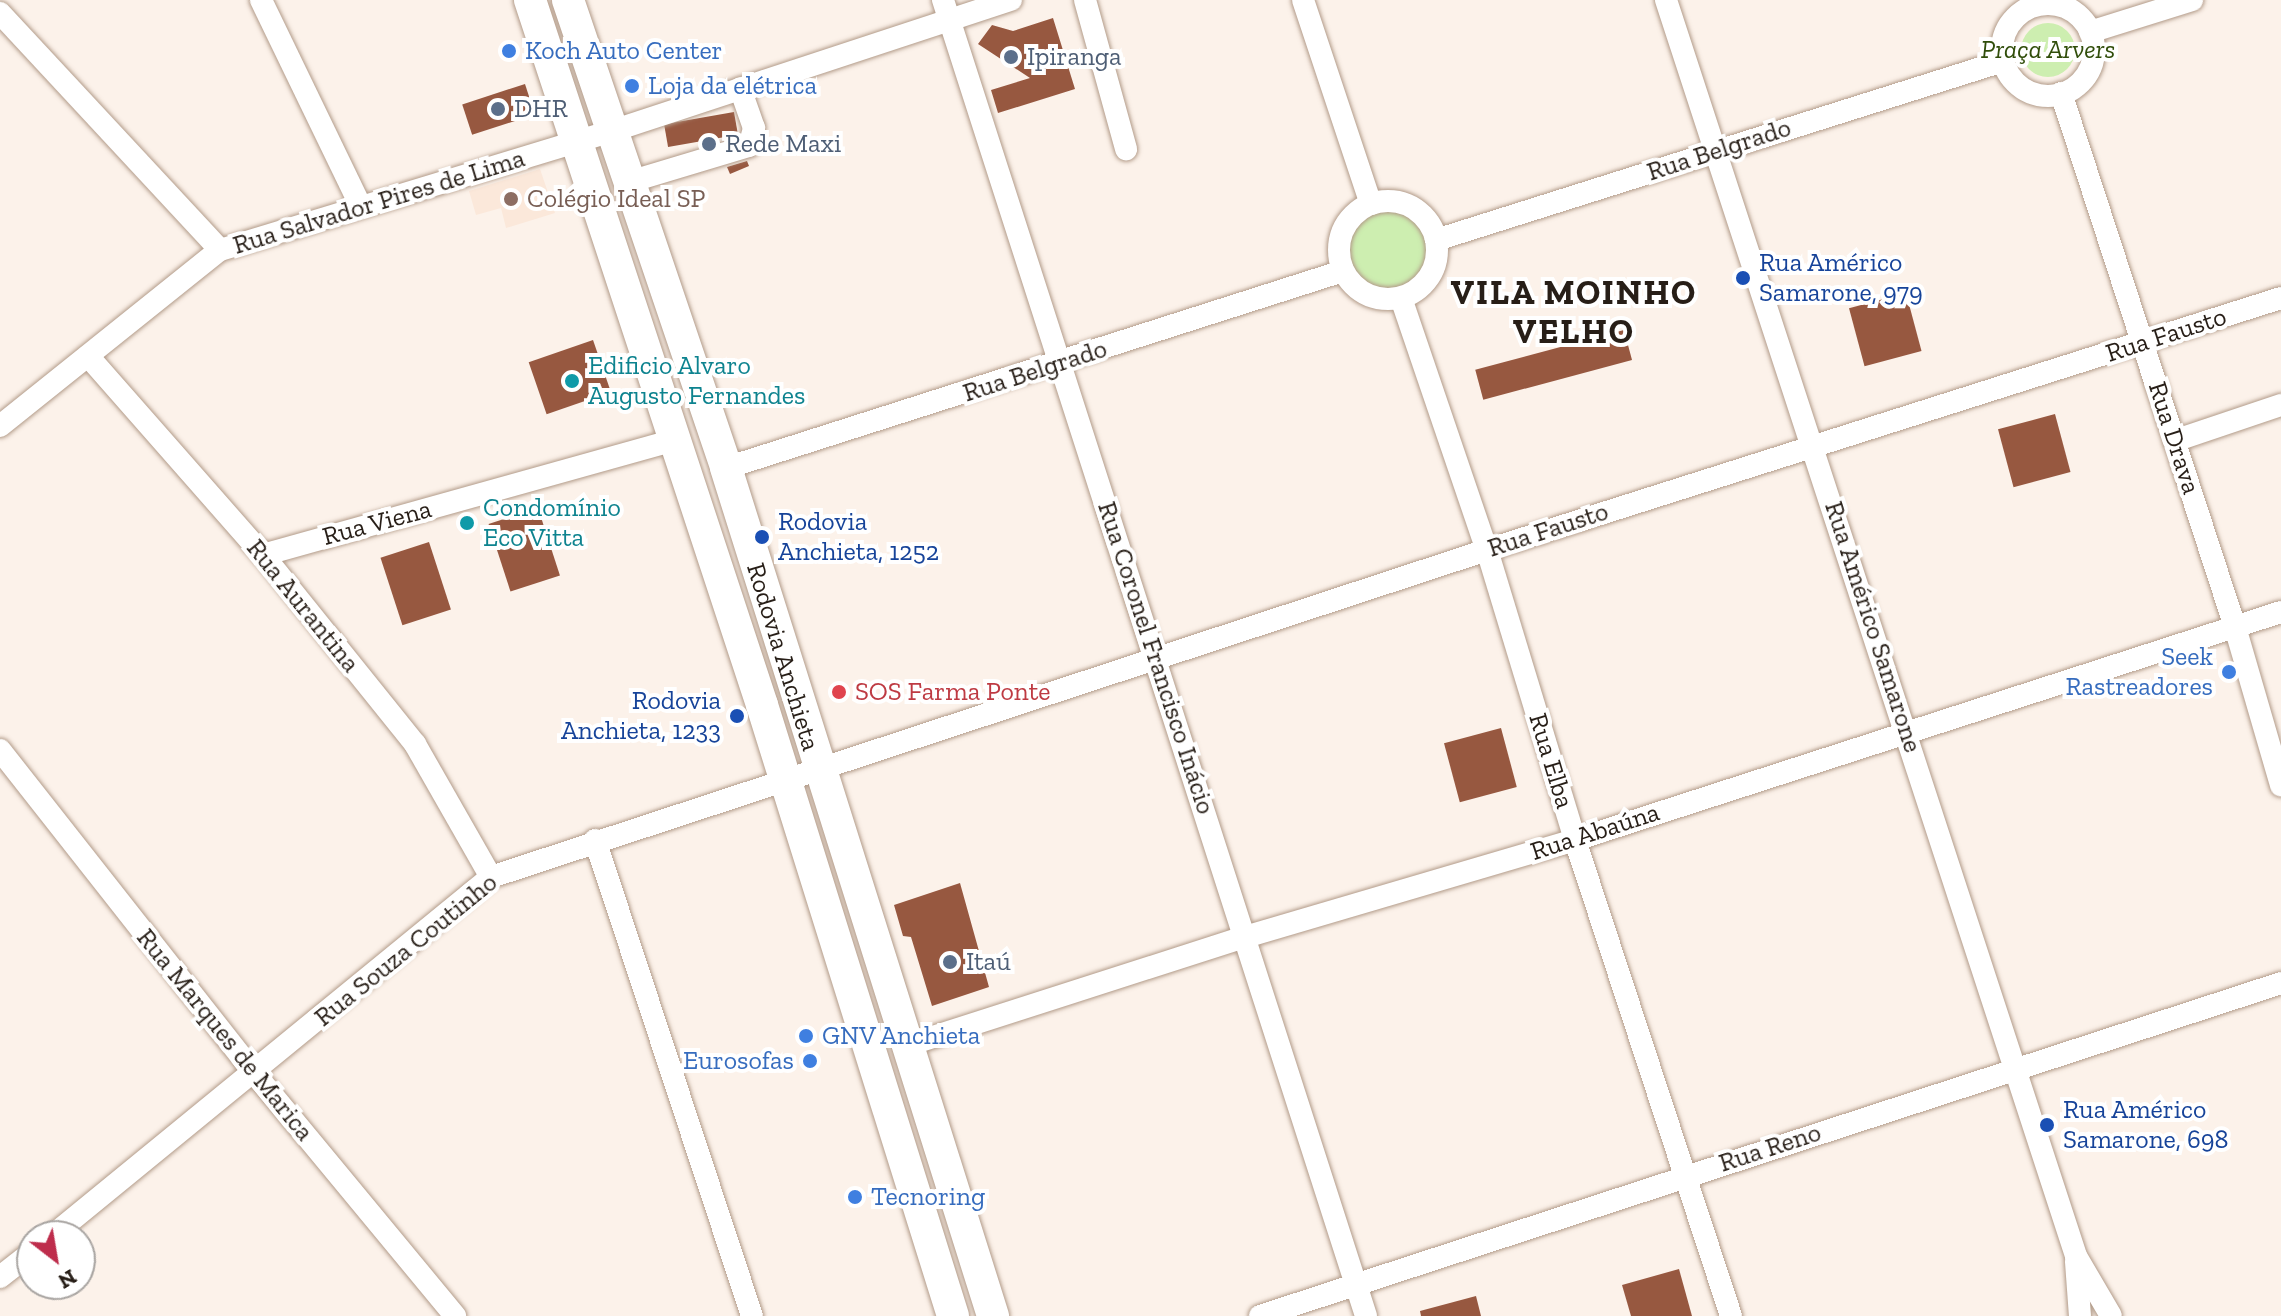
<!DOCTYPE html>
<meta charset="utf-8">
<style>
body{margin:0}
#map{position:relative;width:2281px;height:1316px;overflow:hidden;background:#fcf2ea;font-family:"Zilla Slab",serif}
div>[style]{position:absolute}
.built>*{inset:0;background:#fbe8da}
.green>*{inset:0;background:#cdeeb0}
.round{border-radius:50%}
.building>*{inset:0;background:#975840;transform-origin:0 0}
.roads{filter:drop-shadow(0 0 2px #b29b89) drop-shadow(0 0 2px #b29b89)}
.minor>*{height:22px;margin:-11px;padding:0 11px;transform-origin:11px;border-radius:11px;background:#fff}
.minor>.ring{margin:-11px;padding:0;box-sizing:content-box;background:none;border:22px solid #fff;border-radius:50%}
.highway>*{height:32px;margin:-16px;padding:0 16px;transform-origin:16px;border-radius:16px;background:#fff}
.dots>*{width:22px;height:22px;translate:-50% -50%;box-sizing:border-box;border:4px solid #fff;border-radius:50%}
span{translate:-50% -50%;white-space:nowrap;text-align:center;line-height:1.15;-webkit-text-stroke:8px #fff;paint-order:stroke}
.park-label{font-size:26px;color:#314e0b;font-style:italic}
.shop-label{font-size:26px;color:#366cbe}
.left{translate:0 -50%;text-align:left}
.right{translate:-100% -50%;text-align:right}
.service-label{font-size:26px;color:#4e5e75}
.street-label{font-size:26px;color:#271e17}
.education-label{font-size:26px;color:#785e54}
.transit-label{font-size:26px;color:#164399}
.culture-label{font-size:26px;color:#0d838f}
.health-label{font-size:26px;color:#be3a42}
.district-label{font-size:34px;color:#271e17;font-weight:700;letter-spacing:2px}
.north{position:absolute;left:16px;top:1220px;width:80px;height:80px;box-sizing:border-box;background:#fff;border:2px solid #a9a5a2;border-radius:50%;rotate:149deg;font-size:22px;font-weight:700;line-height:32px;text-align:center;color:#271e17}
.north::after{content:'';display:block;margin:auto;width:28px;height:36px;background:#be2d4c;clip-path:polygon(50% 0,100% 100%,50% 72%,0 100%)}
</style>
<div id="map">
<div class="built">
<div style="clip-path:polygon(540px 169px,555px 213px,506px 228px,501px 208px,476px 215px,469px 191px)"></div>
</div>
<div class="green">
<div class="round" style="left:2021px;top:23px;width:54px;height:54px"></div>
<div class="round" style="left:1348px;top:209px;width:82px;height:82px"></div>
</div>
<div class="building">
<div style="clip-path:polygon(1053px 18px,1075px 89px,998px 113px,991px 90px,1030px 78px,978px 44px,992px 25px,1013px 31px)"></div>
<div style="left:525px;top:84px;width:32px;height:66px;rotate:72deg"></div>
<div style="left:734px;top:112px;width:23px;height:71px;rotate:80deg"></div>
<div style="clip-path:polygon(747px 161px,749px 166px,730px 174px,727px 167px)"></div>
<div style="left:1906px;top:293px;width:60px;height:59px;rotate:75deg"></div>
<div style="left:1624px;top:330px;width:31px;height:154px;rotate:75deg"></div>
<div style="left:593px;top:340px;width:55px;height:68px;rotate:71deg"></div>
<div style="left:2055px;top:414px;width:60px;height:59px;rotate:75deg"></div>
<div style="left:538px;top:508px;width:71px;height:52px;rotate:72deg"></div>
<div style="left:429px;top:542px;width:71px;height:51px;rotate:72deg"></div>
<div style="left:1501px;top:728px;width:61px;height:59px;rotate:75deg"></div>
<div style="clip-path:polygon(960px 883px,989px 987px,932px 1006px,911px 937px,903px 936px,894px 905px)"></div>
<div style="clip-path:polygon(1679px 1269px,1692px 1316px,1631px 1316px,1622px 1285px)"></div>
<div style="clip-path:polygon(1476px 1296px,1481px 1316px,1421px 1316px,1420px 1311px)"></div>
</div>
<div class="roads">
<div class="minor">
<div style="left:261px;top:0;width:228px;rotate:64.2deg"></div>
<div style="left:943px;top:0;width:1382px;rotate:72.18deg"></div>
<div style="left:1085px;top:0;width:155px;rotate:74.6deg"></div>
<div style="left:1303px;top:0;width:215px;rotate:71.6deg"></div>
<div style="left:1666px;top:0;width:1321px;rotate:71.92deg"></div>
<div style="left:2076px;top:1256px;width:69px;rotate:59.7deg"></div>
<div class="ring" style="left:2002px;top:4px;width:70px;height:70px"></div>
<div style="left:0;top:13px;width:323px;rotate:47.1deg"></div>
<div style="left:2090px;top:32px;width:107px;rotate:-17.4deg"></div>
<div style="left:2061px;top:93px;width:562px;rotate:71.95deg"></div>
<div style="left:2235px;top:627px;width:165px;rotate:73.8deg"></div>
<div style="left:629px;top:182px;width:125px;rotate:-16.7deg"></div>
<div style="left:749px;top:146px;width:19px;rotate:-74deg"></div>
<div style="left:754px;top:128px;width:42px;rotate:-109.3deg"></div>
<div class="ring" style="left:1339px;top:201px;width:76px;height:76px"></div>
<div style="left:1436px;top:240px;width:595px;rotate:-17.52deg"></div>
<div style="left:1401px;top:298px;width:266px;rotate:71.2deg"></div>
<div style="left:1487px;top:550px;width:303px;rotate:73.1deg"></div>
<div style="left:1575px;top:840px;width:501px;rotate:71.85deg"></div>
<div style="left:88px;top:356px;width:265px;rotate:48.7deg"></div>
<div style="left:263px;top:555px;width:243px;rotate:51.2deg"></div>
<div style="left:415px;top:744px;width:153px;rotate:60.3deg"></div>
<div style="left:0;top:426px;width:282px;rotate:-38.7deg"></div>
<div style="left:220px;top:250px;width:410px;rotate:-16.9deg"></div>
<div style="left:612px;top:131px;width:420px;rotate:-18.2deg"></div>
<div style="left:2174px;top:441px;width:113px;rotate:-18.6deg"></div>
<div style="left:726px;top:468px;width:648px;rotate:-17.71deg"></div>
<div style="left:263px;top:555px;width:428px;rotate:-15.6deg"></div>
<div style="left:0;top:750px;width:412px;rotate:51.8deg"></div>
<div style="left:255px;top:1074px;width:314px;rotate:50.4deg"></div>
<div style="left:595px;top:840px;width:501px;rotate:71.75deg"></div>
<div style="left:908px;top:1045px;width:354px;rotate:-17.8deg"></div>
<div style="left:1245px;top:937px;width:344px;rotate:-16.4deg"></div>
<div style="left:1575px;top:840px;width:742px;rotate:-17.9deg"></div>
<div style="left:52px;top:1236px;width:567px;rotate:-39.28deg"></div>
<div style="left:491px;top:877px;width:1048px;rotate:-18.18deg"></div>
<div style="left:1487px;top:550px;width:833px;rotate:-17.61deg"></div>
<div style="left:2076px;top:1262px;width:54px;rotate:85.8deg"></div>
<div style="left:0;top:1277px;width:41px;rotate:-38deg"></div>
<div style="left:1260px;top:1316px;width:1074px;rotate:-18.06deg"></div>
</div>
<div class="highway">
<div style="left:530px;top:0;width:742px;rotate:71.78deg"></div>
<div style="left:762px;top:705px;width:640px;rotate:72.64deg"></div>
<div style="left:568px;top:0;width:494px;rotate:71.3deg"></div>
<div style="left:726px;top:468px;width:889px;rotate:72.52deg"></div>
</div>
</div>
<div class="dots">
<div style="left:509px;top:51px;background:#3f7fe0"></div>
<div style="left:1011px;top:57px;background:#5c6f8a"></div>
<div style="left:632px;top:86px;background:#3f7fe0"></div>
<div style="left:498px;top:109px;background:#5c6f8a"></div>
<div style="left:709px;top:144px;background:#5c6f8a"></div>
<div style="left:511px;top:199px;background:#8d6e63"></div>
<div style="left:1743px;top:278px;background:#1a4fb4"></div>
<div style="left:572px;top:381px;background:#0f9aa8"></div>
<div style="left:467px;top:523px;background:#0f9aa8"></div>
<div style="left:762px;top:537px;background:#1a4fb4"></div>
<div style="left:2229px;top:672px;background:#3f7fe0"></div>
<div style="left:839px;top:692px;background:#e0444e"></div>
<div style="left:737px;top:716px;background:#1a4fb4"></div>
<div style="left:950px;top:962px;background:#5c6f8a"></div>
<div style="left:806px;top:1036px;background:#3f7fe0"></div>
<div style="left:810px;top:1061px;background:#3f7fe0"></div>
<div style="left:2047px;top:1125px;background:#1a4fb4"></div>
<div style="left:855px;top:1197px;background:#3f7fe0"></div>
</div>
<div class="park-label">
<span style="left:2048px;top:50px">Praça Arvers</span>
</div>
<div class="shop-label">
<span class="left" style="left:525px;top:51px">Koch Auto Center</span>
<span class="left" style="left:648px;top:86px">Loja da elétrica</span>
<span class="right" style="left:2213px;top:672px">Seek<br>Rastreadores</span>
<span class="left" style="left:822px;top:1036px">GNV Anchieta</span>
<span class="right" style="left:794px;top:1061px">Eurosofas</span>
<span class="left" style="left:871px;top:1197px">Tecnoring</span>
</div>
<div class="service-label">
<span class="left" style="left:1027px;top:57px">Ipiranga</span>
<span class="left" style="left:514px;top:109px">DHR</span>
<span class="left" style="left:725px;top:144px">Rede Maxi</span>
<span class="left" style="left:966px;top:962px">Itaú</span>
</div>
<div class="street-label">
<span style="left:1719px;top:150px;rotate:-18deg">Rua Belgrado</span>
<span style="left:379px;top:202px;rotate:-17deg">Rua Salvador Pires de Lima</span>
<span style="left:2166px;top:335px;rotate:-18deg">Rua Fausto</span>
<span style="left:1035px;top:371px;rotate:-18deg">Rua Belgrado</span>
<span style="left:2174px;top:438px;rotate:72deg">Rua Drava</span>
<span style="left:377px;top:523px;rotate:-15deg">Rua Viena</span>
<span style="left:1548px;top:530px;rotate:-18deg">Rua Fausto</span>
<span style="left:303px;top:606px;rotate:51deg">Rua Aurantina</span>
<span style="left:1873px;top:627px;rotate:72deg">Rua Américo Samarone</span>
<span style="left:783px;top:657px;rotate:73deg">Rodovia Anchieta</span>
<span style="left:1156px;top:658px;rotate:72deg">Rua Coronel Francisco Inácio</span>
<span style="left:1551px;top:761px;rotate:73deg">Rua Elba</span>
<span style="left:1595px;top:832px;rotate:-18deg">Rua Abaúna</span>
<span style="left:406px;top:950px;rotate:-39deg">Rua Souza Coutinho</span>
<span style="left:225px;top:1035px;rotate:51deg">Rua Marques de Marica</span>
<span style="left:1770px;top:1148px;rotate:-18deg">Rua Reno</span>
</div>
<div class="education-label">
<span class="left" style="left:527px;top:199px">Colégio Ideal SP</span>
</div>
<div class="transit-label">
<span class="left" style="left:1759px;top:278px">Rua Américo<br>Samarone, 979</span>
<span class="left" style="left:778px;top:537px">Rodovia<br>Anchieta, 1252</span>
<span class="right" style="left:721px;top:716px">Rodovia<br>Anchieta, 1233</span>
<span class="left" style="left:2063px;top:1125px">Rua Américo<br>Samarone, 698</span>
</div>
<div class="culture-label">
<span class="left" style="left:588px;top:381px">Edificio Alvaro<br>Augusto Fernandes</span>
<span class="left" style="left:483px;top:523px">Condomínio<br>Eco Vitta</span>
</div>
<div class="health-label">
<span class="left" style="left:855px;top:692px">SOS Farma Ponte</span>
</div>
<div class="district-label">
<span style="left:1574px;top:312px">VILA MOINHO<br>VELHO</span>
</div>
<div class="north">N</div>
</div>
